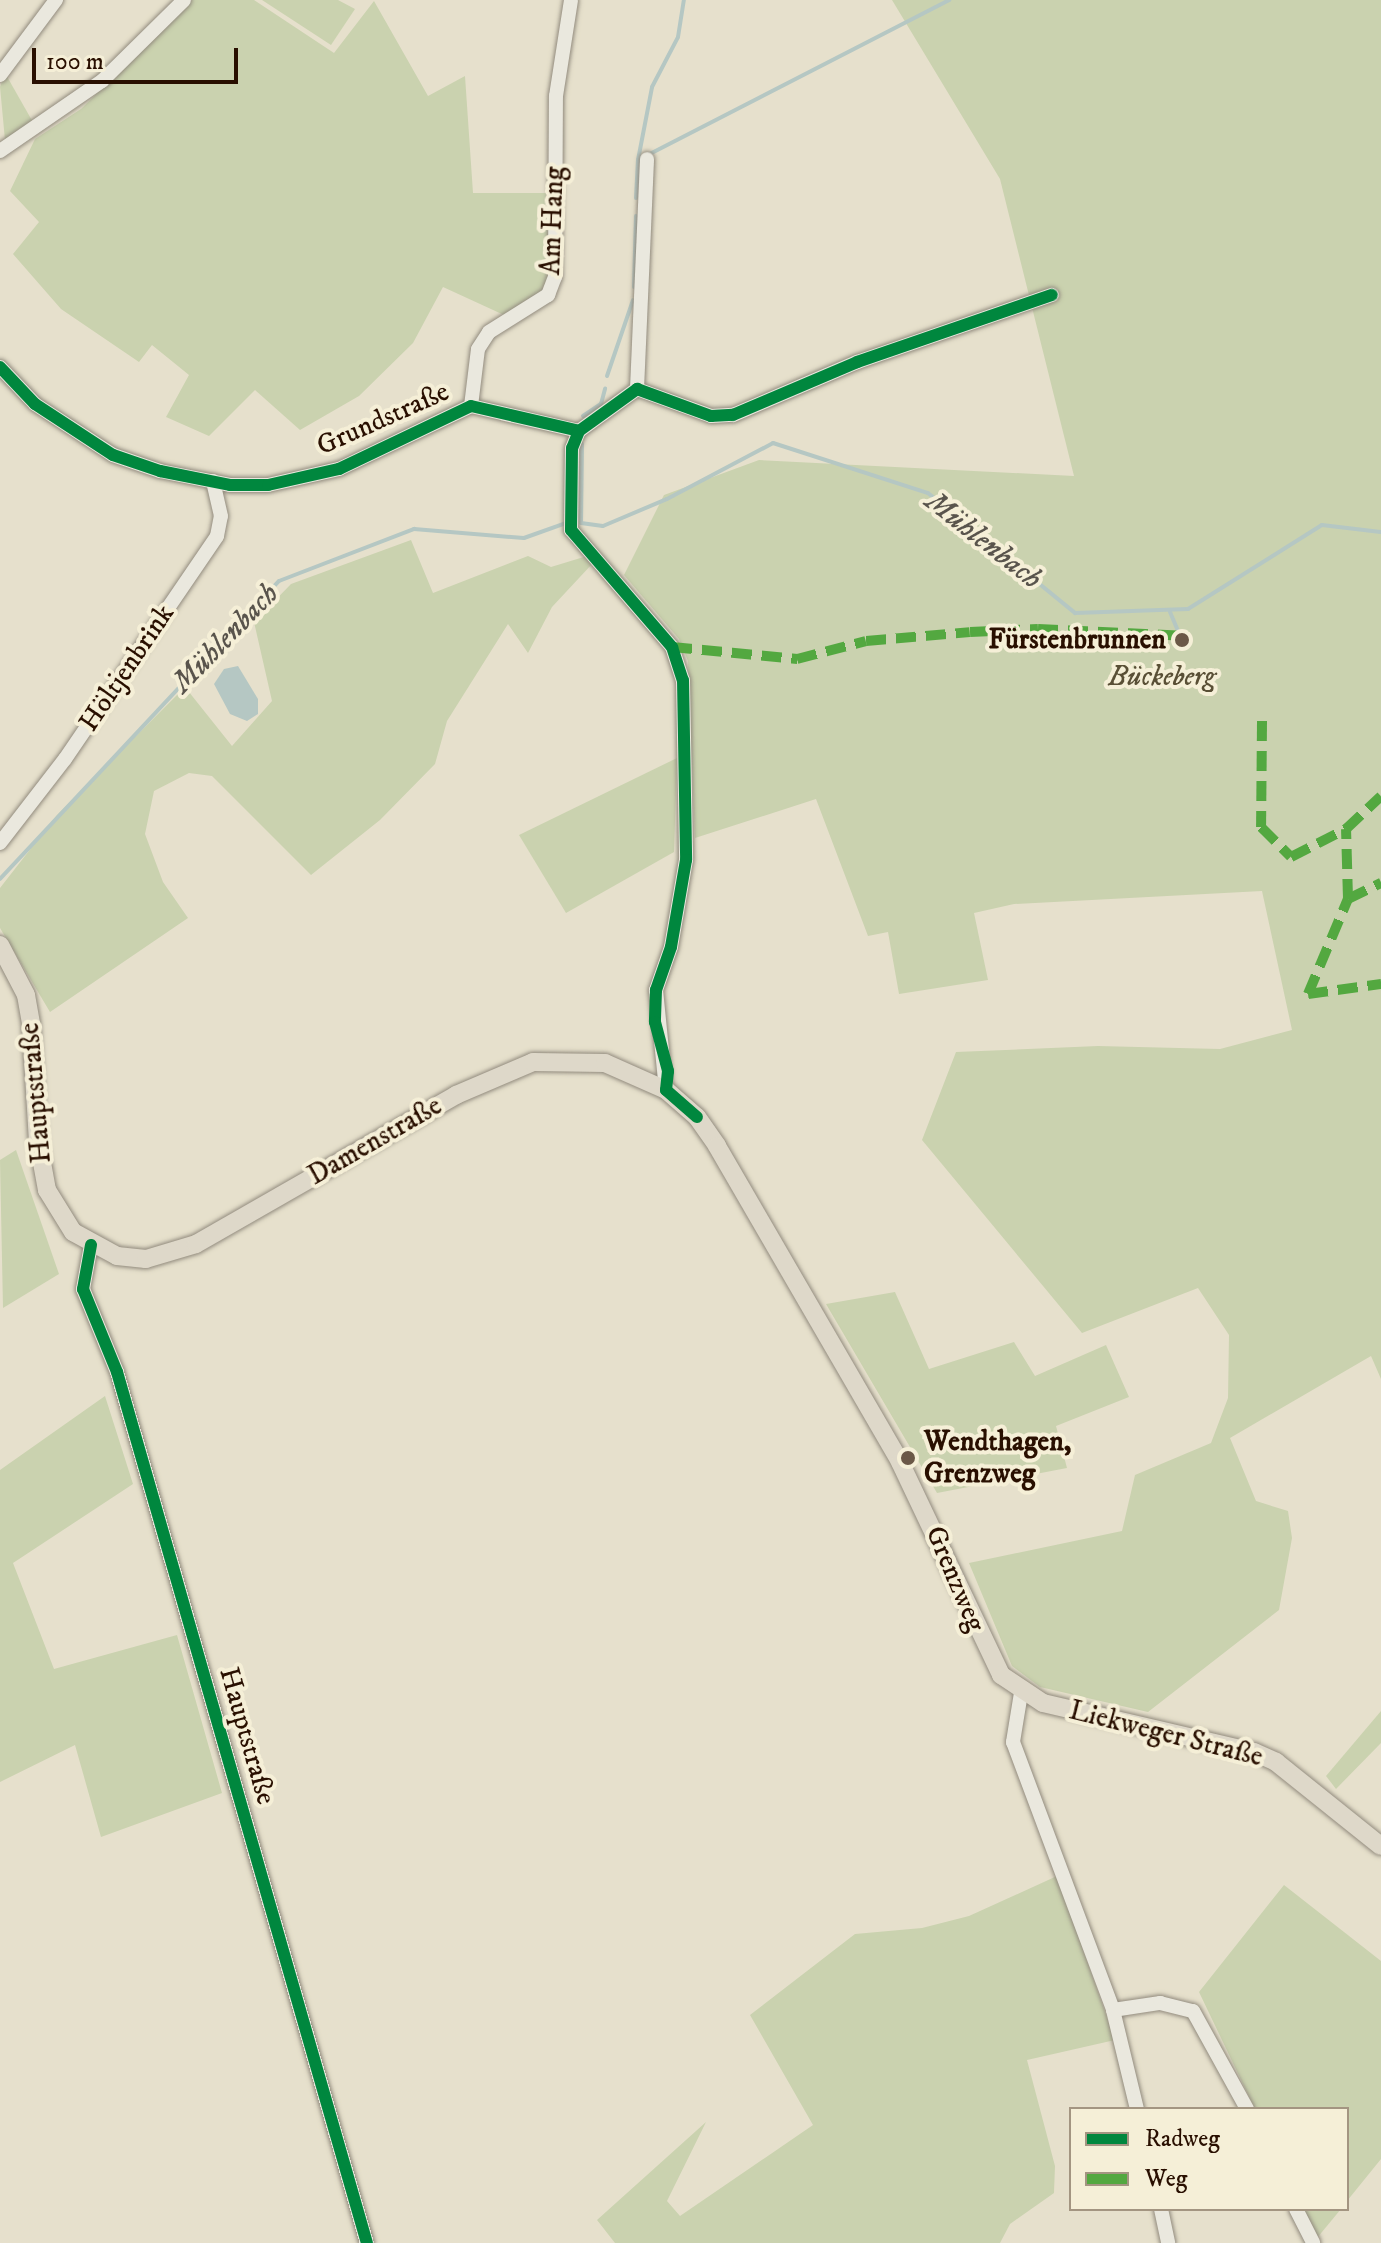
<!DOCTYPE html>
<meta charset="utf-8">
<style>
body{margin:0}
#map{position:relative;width:1381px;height:2243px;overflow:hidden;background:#e6e0cc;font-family:"IM FELL DW Pica",serif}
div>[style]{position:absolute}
.green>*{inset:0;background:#cad2af}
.water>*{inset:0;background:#b5c7c3}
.stream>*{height:4px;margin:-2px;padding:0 2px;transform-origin:2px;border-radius:2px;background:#b5c7c3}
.roads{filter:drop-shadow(0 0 2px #928b7e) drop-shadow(0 0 2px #928b7e)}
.minor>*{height:14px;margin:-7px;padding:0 7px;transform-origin:7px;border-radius:7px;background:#eae8de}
.major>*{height:18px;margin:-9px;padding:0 9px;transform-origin:9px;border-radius:9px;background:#ded8c9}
.quiet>*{height:10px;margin-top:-5px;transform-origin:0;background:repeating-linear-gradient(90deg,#53a840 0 20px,transparent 0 30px)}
.cycleway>*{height:12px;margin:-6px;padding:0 6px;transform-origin:6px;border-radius:6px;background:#00873e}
.dots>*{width:22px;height:22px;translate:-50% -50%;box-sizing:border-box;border:4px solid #f5efd7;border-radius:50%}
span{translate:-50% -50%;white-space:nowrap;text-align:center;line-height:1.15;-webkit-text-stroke:8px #f5efd7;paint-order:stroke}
.street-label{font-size:28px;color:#290f00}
.poi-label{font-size:28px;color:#290f00;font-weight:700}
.right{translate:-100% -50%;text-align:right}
.left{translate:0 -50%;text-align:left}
.park-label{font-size:28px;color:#594f35;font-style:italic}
.water-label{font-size:30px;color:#59544c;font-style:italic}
.legend{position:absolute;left:1069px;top:2107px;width:280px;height:104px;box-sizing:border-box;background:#f5efd7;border:2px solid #a39581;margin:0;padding:10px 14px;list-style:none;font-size:24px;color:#290f00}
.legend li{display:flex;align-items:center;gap:16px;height:40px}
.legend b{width:40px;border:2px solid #a39581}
.scale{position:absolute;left:32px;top:48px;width:206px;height:36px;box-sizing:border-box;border:4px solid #290f00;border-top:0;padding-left:10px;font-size:24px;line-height:28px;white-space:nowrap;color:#290f00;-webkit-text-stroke:6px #f5efd7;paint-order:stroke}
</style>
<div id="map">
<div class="green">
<div style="clip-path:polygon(192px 0,254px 0,334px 53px,374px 1px,428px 96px,465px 76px,473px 193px,550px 193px,550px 276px,543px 294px,504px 315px,443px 287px,413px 343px,359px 396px,300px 430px,255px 390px,209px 436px,166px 417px,189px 375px,152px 345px,139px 362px,61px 309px,13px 254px,39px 222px,10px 191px,35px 139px,81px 109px)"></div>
<div style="clip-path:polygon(262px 0,338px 0,355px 9px,331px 45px)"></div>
<div style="clip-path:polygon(892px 0,1381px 0,1381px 1379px,1371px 1356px,1230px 1438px,1256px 1501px,1288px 1511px,1292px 1538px,1279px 1610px,1148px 1712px,1040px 1687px,1012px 1666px,969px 1563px,1122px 1531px,1135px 1475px,1211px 1443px,1228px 1398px,1229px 1335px,1198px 1288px,1082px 1333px,922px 1140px,956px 1052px,1098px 1046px,1220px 1049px,1292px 1030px,1262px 891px,1014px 904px,974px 913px,988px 980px,899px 994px,888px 932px,868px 936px,816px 799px,695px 838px,688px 661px,679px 639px,624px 575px,664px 495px,759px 460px,1074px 476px,1000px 179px)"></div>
<div style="clip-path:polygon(5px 73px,34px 124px,5px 140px,0 87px)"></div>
<div style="clip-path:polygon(411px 540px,433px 593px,528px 556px,551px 567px,587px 556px,593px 563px,552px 607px,528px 653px,508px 624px,447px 721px,435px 764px,380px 820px,311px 875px,212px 776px,189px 773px,154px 791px,145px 834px,163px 882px,188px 918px,50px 1012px,0 928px,0 888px,57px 815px,185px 687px,232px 746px,272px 701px,254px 622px,291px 584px)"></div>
<div style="clip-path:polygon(677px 758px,674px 852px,566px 913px,519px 835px)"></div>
<div style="clip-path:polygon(16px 1150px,59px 1274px,3px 1308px,0 1160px)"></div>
<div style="clip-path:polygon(895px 1292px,929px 1369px,1014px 1342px,1035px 1376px,1106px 1345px,1129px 1397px,1056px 1426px,1067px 1468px,937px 1493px,826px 1304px)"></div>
<div style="clip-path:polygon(105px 1396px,133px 1484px,13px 1563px,54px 1669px,177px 1635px,222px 1793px,101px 1837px,75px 1745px,0 1782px,0 1470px)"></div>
<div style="clip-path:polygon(1381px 1711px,1381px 1743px,1336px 1789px,1326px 1776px)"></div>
<div style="clip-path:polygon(1057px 1876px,1115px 2040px,1027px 2060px,1055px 2166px,1054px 2193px,1010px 2224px,1000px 2243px,615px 2243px,597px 2220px,706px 2122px,667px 2201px,680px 2216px,813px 2125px,750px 2015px,855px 1934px,922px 1928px,969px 1916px)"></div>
<div style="clip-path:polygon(1284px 1885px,1381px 1961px,1381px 2159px,1347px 2201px,1347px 2109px,1255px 2109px,1199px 1992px)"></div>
<div style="clip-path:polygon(1303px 2209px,1341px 2209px,1317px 2238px)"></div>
</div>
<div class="water">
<div style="clip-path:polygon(238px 666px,258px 699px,258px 714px,247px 721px,230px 714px,214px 684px,224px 669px)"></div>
</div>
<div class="stream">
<div style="left:638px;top:160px;width:74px;rotate:-79.1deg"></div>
<div style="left:652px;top:87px;width:56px;rotate:-62.5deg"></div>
<div style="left:678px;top:37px;width:37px;rotate:-81deg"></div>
<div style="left:636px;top:198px;width:38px;rotate:-87deg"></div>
<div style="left:638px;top:160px;width:350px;rotate:-27.2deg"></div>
<div style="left:634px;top:287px;width:71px;rotate:-88.4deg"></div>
<div style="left:607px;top:376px;width:80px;rotate:-71.1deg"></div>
<div style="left:583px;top:416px;width:22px;rotate:-34deg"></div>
<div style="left:601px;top:404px;width:16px;rotate:-75deg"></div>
<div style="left:582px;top:444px;width:79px;rotate:90.7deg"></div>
<div style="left:581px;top:523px;width:22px;rotate:8deg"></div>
<div style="left:603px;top:526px;width:69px;rotate:-22.9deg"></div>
<div style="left:667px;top:499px;width:120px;rotate:-27.8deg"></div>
<div style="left:773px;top:443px;width:163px;rotate:17.9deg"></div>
<div style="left:928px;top:493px;width:190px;rotate:39.2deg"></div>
<div style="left:1075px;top:613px;width:113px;rotate:-2deg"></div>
<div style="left:1188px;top:609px;width:158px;rotate:-32.1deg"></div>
<div style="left:1322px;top:525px;width:59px;rotate:6.8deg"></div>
<div style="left:1170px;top:612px;width:30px;rotate:67deg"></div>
<div style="left:0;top:879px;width:408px;rotate:-46.9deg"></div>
<div style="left:279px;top:581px;width:145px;rotate:-21.1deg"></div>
<div style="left:414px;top:529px;width:110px;rotate:4.7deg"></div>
<div style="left:524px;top:538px;width:45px;rotate:-19.7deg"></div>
</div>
<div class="roads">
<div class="minor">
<div style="left:0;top:75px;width:94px;rotate:-53.3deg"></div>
<div style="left:0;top:151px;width:124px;rotate:-34.5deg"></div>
<div style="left:102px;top:81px;width:115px;rotate:-44.6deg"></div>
<div style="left:0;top:367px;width:51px;rotate:46.6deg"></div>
<div style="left:35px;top:404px;width:93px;rotate:33.2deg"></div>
<div style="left:113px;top:455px;width:50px;rotate:18.8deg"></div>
<div style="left:160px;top:471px;width:71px;rotate:11.3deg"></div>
<div style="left:230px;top:485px;width:38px"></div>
<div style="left:268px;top:485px;width:73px;rotate:-12.7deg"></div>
<div style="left:339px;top:469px;width:146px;rotate:-25.5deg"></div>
<div style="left:471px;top:406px;width:111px;rotate:13deg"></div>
<div style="left:579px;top:431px;width:72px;rotate:-35.9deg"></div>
<div style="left:637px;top:389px;width:79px;rotate:20deg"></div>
<div style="left:711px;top:416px;width:22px;rotate:-3deg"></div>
<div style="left:733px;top:415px;width:135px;rotate:-23.1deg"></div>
<div style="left:857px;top:362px;width:206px;rotate:-19deg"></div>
<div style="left:637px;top:389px;width:230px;rotate:-87.5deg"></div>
<div style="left:471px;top:406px;width:57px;rotate:-83deg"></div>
<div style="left:478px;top:349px;width:20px;rotate:-57deg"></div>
<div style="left:489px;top:332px;width:70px;rotate:-32.1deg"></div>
<div style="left:548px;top:295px;width:19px;rotate:-69deg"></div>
<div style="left:555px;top:277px;width:181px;rotate:-89.7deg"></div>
<div style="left:556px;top:96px;width:97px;rotate:-81.1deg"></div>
<div style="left:579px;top:431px;width:18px;rotate:112deg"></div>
<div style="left:572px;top:448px;width:82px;rotate:90.7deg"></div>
<div style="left:571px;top:530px;width:155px;rotate:49.2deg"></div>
<div style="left:672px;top:647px;width:35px;rotate:72deg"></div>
<div style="left:683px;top:680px;width:180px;rotate:89deg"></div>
<div style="left:686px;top:860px;width:88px;rotate:99.8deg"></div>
<div style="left:671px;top:947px;width:46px;rotate:109.2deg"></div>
<div style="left:656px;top:990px;width:100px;rotate:84.3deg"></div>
<div style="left:0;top:843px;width:106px;rotate:-52.3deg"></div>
<div style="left:65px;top:759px;width:270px;rotate:-55.7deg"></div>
<div style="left:217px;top:536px;width:20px;rotate:-79deg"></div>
<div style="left:221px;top:516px;width:36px;rotate:-103deg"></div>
<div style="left:91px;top:1245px;width:45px;rotate:100.3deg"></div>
<div style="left:83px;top:1289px;width:90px;rotate:67.7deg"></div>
<div style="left:117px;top:1372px;width:906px;rotate:73.99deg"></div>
<div style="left:1021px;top:1693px;width:50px;rotate:99.3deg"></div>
<div style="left:1013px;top:1742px;width:286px;rotate:69.5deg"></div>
<div style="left:1113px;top:2010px;width:102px;rotate:76.4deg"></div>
<div style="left:1113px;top:2010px;width:48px;rotate:-8.5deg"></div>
<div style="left:1160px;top:2003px;width:34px;rotate:14deg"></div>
<div style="left:1193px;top:2011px;width:112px;rotate:61.1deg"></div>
<div style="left:1161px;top:2209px;width:35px;rotate:78deg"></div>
<div style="left:1296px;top:2209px;width:38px;rotate:63deg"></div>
</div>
<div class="major">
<div style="left:0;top:945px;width:56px;rotate:62.5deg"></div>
<div style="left:26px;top:995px;width:29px;rotate:80deg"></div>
<div style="left:31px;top:1024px;width:117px;rotate:86.6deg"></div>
<div style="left:38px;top:1141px;width:50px;rotate:79.6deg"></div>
<div style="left:47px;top:1190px;width:49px;rotate:58.2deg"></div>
<div style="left:73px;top:1232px;width:50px;rotate:28.6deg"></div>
<div style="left:117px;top:1256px;width:29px;rotate:6deg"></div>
<div style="left:146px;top:1259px;width:52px;rotate:-16.7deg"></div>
<div style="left:196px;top:1244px;width:300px;rotate:-29.8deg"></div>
<div style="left:456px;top:1095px;width:84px;rotate:-23.2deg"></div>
<div style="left:533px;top:1062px;width:72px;rotate:0.8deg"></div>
<div style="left:605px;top:1063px;width:67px;rotate:23.9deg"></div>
<div style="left:666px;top:1090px;width:41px;rotate:41.1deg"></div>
<div style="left:697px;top:1117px;width:35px;rotate:55deg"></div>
<div style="left:717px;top:1146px;width:365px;rotate:59.9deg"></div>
<div style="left:900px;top:1462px;width:236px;rotate:64.6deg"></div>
<div style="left:1001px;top:1675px;width:50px;rotate:33.7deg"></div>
<div style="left:1043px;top:1703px;width:217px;rotate:13.1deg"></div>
<div style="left:1254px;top:1752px;width:24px;rotate:24deg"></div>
<div style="left:1276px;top:1762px;width:134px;rotate:38.7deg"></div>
</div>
</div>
<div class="quiet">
<div style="left:672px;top:647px;width:126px;rotate:5.5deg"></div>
<div style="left:797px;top:659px;width:71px;rotate:-14.6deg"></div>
<div style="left:866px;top:641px;width:104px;rotate:-4.9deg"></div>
<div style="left:970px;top:632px;width:68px;rotate:-2.5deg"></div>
<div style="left:1038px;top:629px;width:151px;rotate:2.7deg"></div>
<div style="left:1262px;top:721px;width:106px;rotate:90.5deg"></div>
<div style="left:1261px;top:827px;width:42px;rotate:45deg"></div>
<div style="left:1291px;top:857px;width:62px;rotate:-27deg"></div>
<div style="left:1348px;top:899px;width:37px;rotate:-26deg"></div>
<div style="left:1308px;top:994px;width:103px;rotate:-67.2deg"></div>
<div style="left:1348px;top:899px;width:70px;rotate:-91.6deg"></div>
<div style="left:1346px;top:829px;width:48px;rotate:-43.3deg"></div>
<div style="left:1308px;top:994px;width:74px;rotate:-7.8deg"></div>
</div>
<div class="cycleway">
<div style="left:0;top:367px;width:51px;rotate:46.6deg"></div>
<div style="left:35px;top:404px;width:93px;rotate:33.2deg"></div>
<div style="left:113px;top:455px;width:50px;rotate:18.8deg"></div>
<div style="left:160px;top:471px;width:71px;rotate:11.3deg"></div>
<div style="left:230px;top:485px;width:38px"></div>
<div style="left:268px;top:485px;width:73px;rotate:-12.7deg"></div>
<div style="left:339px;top:469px;width:146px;rotate:-25.5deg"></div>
<div style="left:471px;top:406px;width:111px;rotate:13deg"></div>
<div style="left:579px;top:431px;width:72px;rotate:-35.9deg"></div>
<div style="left:637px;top:389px;width:79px;rotate:20deg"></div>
<div style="left:711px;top:416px;width:22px;rotate:-3deg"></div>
<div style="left:733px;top:415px;width:135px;rotate:-23.1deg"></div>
<div style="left:857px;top:362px;width:206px;rotate:-19deg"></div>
<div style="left:579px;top:431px;width:18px;rotate:112deg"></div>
<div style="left:572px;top:448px;width:82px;rotate:90.7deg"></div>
<div style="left:571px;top:530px;width:155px;rotate:49.2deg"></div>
<div style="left:672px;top:647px;width:35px;rotate:72deg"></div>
<div style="left:683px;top:680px;width:180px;rotate:89deg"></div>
<div style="left:686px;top:860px;width:88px;rotate:99.8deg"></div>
<div style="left:671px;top:947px;width:46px;rotate:109.2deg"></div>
<div style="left:656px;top:990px;width:32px;rotate:92deg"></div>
<div style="left:655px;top:1022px;width:51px;rotate:75.1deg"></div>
<div style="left:668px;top:1071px;width:19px;rotate:96deg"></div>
<div style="left:666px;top:1090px;width:41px;rotate:41.1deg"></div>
<div style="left:91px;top:1245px;width:45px;rotate:100.3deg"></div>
<div style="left:83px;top:1289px;width:90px;rotate:67.7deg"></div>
<div style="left:117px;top:1372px;width:906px;rotate:73.99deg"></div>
</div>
<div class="dots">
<div style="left:1182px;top:640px;background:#6b5847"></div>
<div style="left:908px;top:1458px;background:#6b5847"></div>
</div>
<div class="street-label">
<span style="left:553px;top:221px;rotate:-88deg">Am Hang</span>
<span style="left:383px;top:419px;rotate:-24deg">Grundstraße</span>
<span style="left:127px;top:668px;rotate:-56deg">Höltjenbrink</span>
<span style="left:36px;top:1093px;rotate:-95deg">Hauptstraße</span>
<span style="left:375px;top:1141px;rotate:-30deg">Damenstraße</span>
<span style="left:955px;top:1579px;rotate:67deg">Grenzweg</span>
<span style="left:1166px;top:1734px;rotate:14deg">Liekweger Straße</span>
<span style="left:247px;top:1736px;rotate:74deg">Hauptstraße</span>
</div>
<div class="poi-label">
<span class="right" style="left:1166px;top:640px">Fürstenbrunnen</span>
<span class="left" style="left:924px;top:1458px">Wendthagen,<br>Grenzweg</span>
</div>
<div class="park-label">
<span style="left:1162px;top:677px">Bückeberg</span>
</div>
<div class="water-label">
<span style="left:983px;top:541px;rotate:38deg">Mühlenbach</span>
<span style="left:226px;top:639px;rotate:-46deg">Mühlenbach</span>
</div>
<ul class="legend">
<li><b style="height:10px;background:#00873e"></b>Radweg</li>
<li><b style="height:10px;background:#53a840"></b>Weg</li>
</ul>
<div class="scale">100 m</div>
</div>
